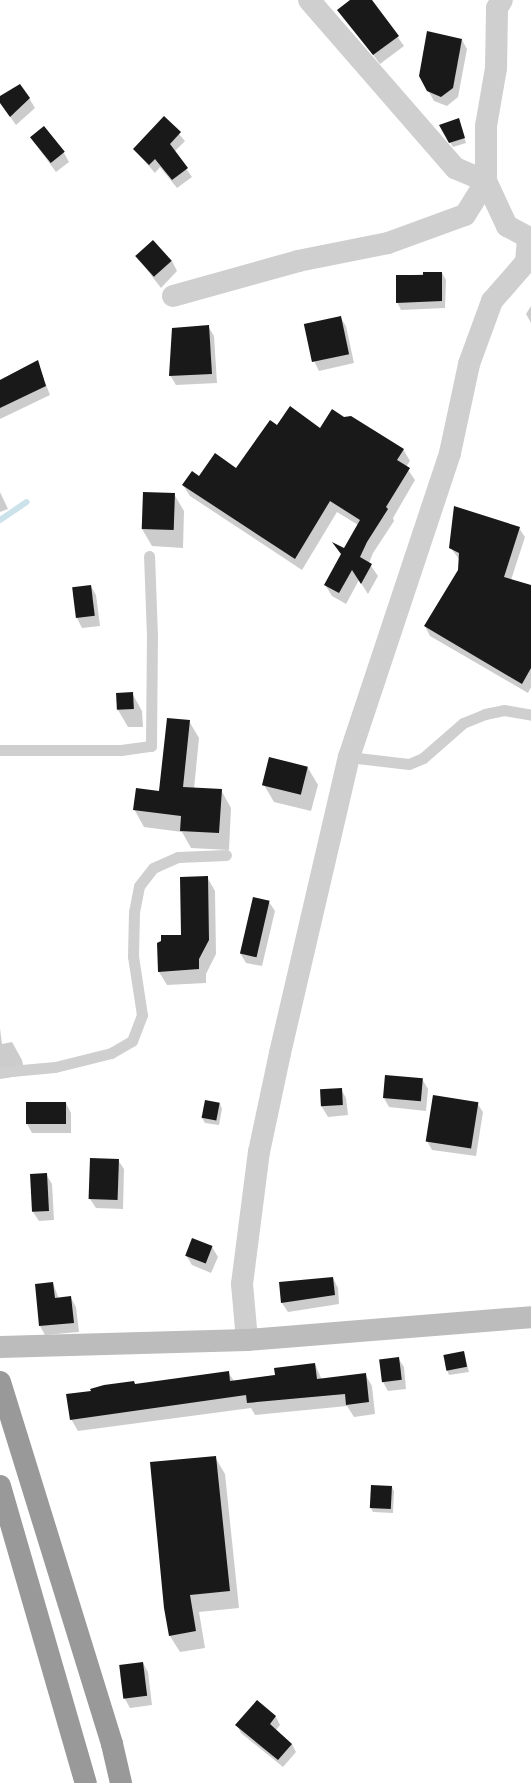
<!DOCTYPE html>
<style>
body{margin:0}
#map{position:relative;width:531px;height:1783px;overflow:hidden;background:#fff;font-family:Commissioner,sans-serif}
div>[style]{position:absolute}
.shadow>*{inset:0;background:#0003}
.stream>*{height:6px;margin:-3px;padding:0 3px;transform-origin:3px;border-radius:3px;background:#cce2eb}
.building>*{inset:0;background:#191919;transform-origin:0 0}
.lane>*{height:11px;margin:-5.5px;padding:0 5.5px;transform-origin:5.5px;border-radius:5.5px;background:#cfcfcf}
.street>*{height:22px;margin:-11px;padding:0 11px;transform-origin:11px;border-radius:11px;background:#cfcfcf}
.secondary>*{height:22px;margin:-11px;padding:0 11px;transform-origin:11px;border-radius:11px;background:#bcbcbc}
.highway>*{height:22px;margin:-11px;padding:0 11px;transform-origin:11px;border-radius:11px;background:#999}
span{translate:-50% -50%;white-space:nowrap;text-align:center;line-height:1.15;-webkit-text-stroke:4px #fff;paint-order:stroke}
</style>
<div id="map">
<div class="shadow">
<div style="clip-path:polygon(350px 0,371px 0,404px 46px,380px 64px,339px 10px)"></div>
<div style="clip-path:polygon(462px 40px,467px 49px,458px 97px,447px 106px,434px 101px,420px 76px)"></div>
<div style="clip-path:polygon(0 98px,29px 98px,35px 108px,16px 125px,4px 108px)"></div>
<div style="clip-path:polygon(164px 117px,185px 141px,174px 152px,192px 177px,177px 188px,160px 167px,155px 173px,134px 149px)"></div>
<div style="clip-path:polygon(460px 125px,466px 143px,453px 147px,440px 126px)"></div>
<div style="clip-path:polygon(31px 138px,64px 153px,69px 162px,56px 172px)"></div>
<div style="clip-path:polygon(137px 257px,172px 261px,177px 271px,161px 288px)"></div>
<div style="clip-path:polygon(442px 273px,446px 280px,445px 308px,401px 310px,397px 302px,397px 276px)"></div>
<div style="clip-path:polygon(531px 306px,531px 323px,526px 314px)"></div>
<div style="clip-path:polygon(340px 317px,346px 326px,354px 363px,319px 371px,314px 361px)"></div>
<div style="clip-path:polygon(208px 326px,214px 336px,217px 383px,176px 385px,170px 375px)"></div>
<div style="clip-path:polygon(37px 361px,50px 395px,0 419px,0 380px)"></div>
<div style="clip-path:polygon(344px 418px,403px 449px,410px 461px,406px 467px,415px 480px,393px 518px,394px 521px,373px 553px,369px 563px,378px 576px,368px 594px,359px 580px,346px 604px,332px 596px,325px 585px,342px 555px,335px 544px,345px 550px,358px 525px,337px 512px,302px 570px,190px 496px,183px 485px,199px 477px,237px 469px,277px 426px,321px 429px)"></div>
<div style="clip-path:polygon(0 492px,8px 509px,0 512px)"></div>
<div style="clip-path:polygon(144px 493px,174px 494px,184px 511px,183px 548px,152px 546px,142px 529px)"></div>
<div style="clip-path:polygon(519px 528px,525px 537px,511px 580px,531px 586px,531px 687px,528px 693px,430px 636px,425px 626px,459px 570px,459px 559px,450px 547px)"></div>
<div style="clip-path:polygon(91px 586px,96px 595px,100px 626px,82px 628px,77px 618px)"></div>
<div style="clip-path:polygon(132px 693px,142px 711px,143px 727px,128px 727px,118px 710px,117px 694px)"></div>
<div style="clip-path:polygon(189px 721px,199px 738px,194px 789px,221px 790px,231px 808px,229px 850px,191px 848px,182px 832px,144px 827px,134px 809px,160px 792px)"></div>
<div style="clip-path:polygon(308px 768px,318px 785px,311px 811px,274px 802px,264px 785px)"></div>
<div style="clip-path:polygon(207px 877px,215px 891px,216px 954px,206px 974px,206px 983px,167px 985px,159px 972px,182px 936px)"></div>
<div style="clip-path:polygon(269px 902px,275px 911px,262px 966px,246px 963px,240px 953px)"></div>
<div style="clip-path:polygon(0 1028px,2px 1044px,12px 1042px,22px 1060px,25px 1075px,0 1079px)"></div>
<div style="clip-path:polygon(422px 1079px,428px 1089px,426px 1111px,389px 1107px,384px 1098px)"></div>
<div style="clip-path:polygon(341px 1089px,346px 1098px,348px 1115px,328px 1117px,322px 1107px,321px 1091px)"></div>
<div style="clip-path:polygon(206px 1101px,220px 1104px,222px 1109px,219px 1125px,205px 1123px,202px 1118px)"></div>
<div style="clip-path:polygon(66px 1103px,71px 1113px,71px 1133px,32px 1133px,27px 1124px)"></div>
<div style="clip-path:polygon(477px 1103px,483px 1112px,476px 1156px,432px 1150px,427px 1141px)"></div>
<div style="clip-path:polygon(118px 1160px,124px 1169px,123px 1209px,96px 1208px,90px 1199px)"></div>
<div style="clip-path:polygon(46px 1174px,52px 1184px,54px 1220px,39px 1221px,33px 1212px)"></div>
<div style="clip-path:polygon(212px 1247px,218px 1257px,211px 1273px,192px 1265px,186px 1255px)"></div>
<div style="clip-path:polygon(333px 1278px,338px 1288px,339px 1304px,288px 1312px,282px 1303px)"></div>
<div style="clip-path:polygon(53px 1283px,59px 1299px,71px 1298px,76px 1307px,79px 1332px,45px 1335px,40px 1326px)"></div>
<div style="clip-path:polygon(464px 1352px,469px 1372px,449px 1375px,447px 1370px)"></div>
<div style="clip-path:polygon(398px 1358px,404px 1367px,406px 1389px,388px 1391px,383px 1382px)"></div>
<div style="clip-path:polygon(315px 1364px,322px 1380px,365px 1374px,372px 1386px,375px 1414px,354px 1417px,347px 1406px,255px 1415px,251px 1408px,78px 1431px,71px 1419px,135px 1385px,228px 1372px,234px 1381px,276px 1375px)"></div>
<div style="clip-path:polygon(215px 1457px,225px 1474px,239px 1608px,199px 1612px,205px 1648px,180px 1652px,170px 1636px)"></div>
<div style="clip-path:polygon(392px 1487px,394px 1491px,393px 1513px,373px 1512px,371px 1508px)"></div>
<div style="clip-path:polygon(143px 1663px,148px 1672px,152px 1705px,130px 1708px,125px 1699px)"></div>
<div style="clip-path:polygon(257px 1701px,276px 1717px,280px 1725px,276px 1730px,292px 1744px,296px 1752px,283px 1767px,241px 1733px,237px 1725px)"></div>
</div>
<div class="stream">
<div style="left:0;top:520px;width:32px;rotate:-34deg"></div>
</div>
<div class="building">
<div style="clip-path:polygon(350px 0,372px 0,399px 36px,373px 55px,337px 10px)"></div>
<div style="clip-path:polygon(427px 31px,462px 39px,453px 88px,441px 97px,427px 91px,419px 76px)"></div>
<div style="clip-path:polygon(20px 84px,30px 98px,10px 117px,0 103px,0 96px)"></div>
<div style="clip-path:polygon(164px 116px,181px 132px,170px 144px,188px 168px,172px 180px,155px 159px,149px 165px,133px 149px)"></div>
<div style="clip-path:polygon(459px 118px,465px 138px,449px 143px,439px 125px)"></div>
<div style="left:44px;top:126px;width:33px;height:18px;rotate:51deg"></div>
<div style="left:153px;top:240px;width:28px;height:24px;rotate:48deg"></div>
<div style="clip-path:polygon(423px 272px,442px 272px,442px 301px,396px 303px,396px 275px,423px 275px)"></div>
<div style="left:341px;top:316px;width:39px;height:38px;rotate:78deg"></div>
<div style="clip-path:polygon(209px 325px,212px 374px,169px 376px,172px 328px)"></div>
<div style="clip-path:polygon(38px 360px,46px 386px,0 408px,0 380px)"></div>
<div style="clip-path:polygon(290px 406px,320px 428px,332px 409px,344px 417px,351px 416px,404px 449px,397px 460px,410px 468px,386px 507px,388px 509px,367px 542px,360px 557px,372px 564px,361px 584px,352px 570px,339px 593px,324px 585px,341px 554px,332px 542px,344px 548px,360px 520px,330px 501px,295px 559px,182px 485px,192px 471px,199px 476px,215px 453px,236px 468px,270px 420px,277px 425px)"></div>
<div style="left:143px;top:492px;width:32px;height:37px;rotate:2deg"></div>
<div style="clip-path:polygon(454px 506px,520px 527px,504px 577px,531px 585px,531px 668px,522px 684px,424px 626px,458px 570px,459px 553px,449px 548px)"></div>
<div style="left:91px;top:585px;width:31px;height:19px;rotate:83deg"></div>
<div style="left:133px;top:692px;width:17px;height:17px;rotate:87deg"></div>
<div style="clip-path:polygon(167px 718px,190px 720px,183px 787px,222px 789px,219px 833px,180px 831px,181px 816px,133px 810px,136px 788px,159px 791px)"></div>
<div style="left:269px;top:757px;width:40px;height:29px;rotate:14deg"></div>
<div style="clip-path:polygon(208px 876px,209px 940px,199px 959px,199px 969px,158px 972px,157px 943px,161px 941px,161px 935px,181px 935px,180px 877px)"></div>
<div style="left:253px;top:897px;width:17px;height:58px;rotate:13deg"></div>
<div style="left:385px;top:1075px;width:38px;height:23px;rotate:5deg"></div>
<div style="left:342px;top:1088px;width:17px;height:22px;rotate:87deg"></div>
<div style="left:433px;top:1095px;width:46px;height:47px;rotate:9deg"></div>
<div style="left:205px;top:1100px;width:15px;height:18px;rotate:11deg"></div>
<div style="left:26px;top:1102px;width:40px;height:22px"></div>
<div style="left:90px;top:1158px;width:29px;height:41px;rotate:2deg"></div>
<div style="left:47px;top:1173px;width:38px;height:17px;rotate:87deg"></div>
<div style="left:192px;top:1238px;width:22px;height:19px;rotate:21deg"></div>
<div style="clip-path:polygon(333px 1277px,335px 1295px,281px 1303px,279px 1282px)"></div>
<div style="clip-path:polygon(53px 1282px,55px 1298px,71px 1296px,74px 1323px,39px 1326px,35px 1284px)"></div>
<div style="left:464px;top:1351px;width:16px;height:21px;rotate:79deg"></div>
<div style="left:399px;top:1357px;width:23px;height:20px;rotate:83deg"></div>
<div style="clip-path:polygon(315px 1363px,317px 1379px,366px 1373px,369px 1402px,346px 1405px,345px 1394px,247px 1403px,246px 1395px,70px 1420px,66px 1394px,91px 1391px,90px 1389px,104px 1385px,134px 1381px,135px 1384px,229px 1371px,230px 1381px,275px 1375px,274px 1368px)"></div>
<div style="clip-path:polygon(216px 1456px,230px 1591px,190px 1595px,196px 1631px,169px 1636px,164px 1608px,150px 1462px)"></div>
<div style="left:371px;top:1485px;width:21px;height:23px;rotate:3deg"></div>
<div style="left:143px;top:1662px;width:34px;height:24px;rotate:83deg"></div>
<div style="clip-path:polygon(257px 1700px,276px 1716px,270px 1724px,292px 1744px,278px 1760px,235px 1725px)"></div>
</div>
<div class="lane">
<div style="left:0;top:750px;width:121px"></div>
<div style="left:121px;top:750px;width:30px;rotate:-8deg"></div>
<div style="left:151px;top:746px;width:110px;rotate:-89.5deg"></div>
<div style="left:152px;top:636px;width:80px;rotate:-92.1deg"></div>
<div style="left:349px;top:757px;width:60px;rotate:6.7deg"></div>
<div style="left:409px;top:764px;width:15px;rotate:-23deg"></div>
<div style="left:423px;top:758px;width:53px;rotate:-41.2deg"></div>
<div style="left:463px;top:723px;width:24px;rotate:-22deg"></div>
<div style="left:485px;top:714px;width:19px;rotate:-12deg"></div>
<div style="left:504px;top:710px;width:27px;rotate:10deg"></div>
<div style="left:0;top:1072px;width:55px;rotate:-5.2deg"></div>
<div style="left:55px;top:1067px;width:58px;rotate:-14deg"></div>
<div style="left:111px;top:1053px;width:24px;rotate:-30deg"></div>
<div style="left:132px;top:1041px;width:28px;rotate:-69deg"></div>
<div style="left:142px;top:1015px;width:60px;rotate:-98.7deg"></div>
<div style="left:133px;top:956px;width:44px;rotate:-88.7deg"></div>
<div style="left:134px;top:912px;width:26px;rotate:-79deg"></div>
<div style="left:139px;top:886px;width:23px;rotate:-52deg"></div>
<div style="left:153px;top:868px;width:27px;rotate:-24deg"></div>
<div style="left:178px;top:857px;width:48px;rotate:-2.4deg"></div>
</div>
<div class="street">
<div style="left:309px;top:0;width:223px;rotate:49deg"></div>
<div style="left:455px;top:168px;width:34px;rotate:23deg"></div>
<div style="left:486px;top:181px;width:50px;rotate:65deg"></div>
<div style="left:507px;top:226px;width:27px;rotate:28deg"></div>
<div style="left:173px;top:296px;width:130px;rotate:-15.6deg"></div>
<div style="left:298px;top:261px;width:92px;rotate:-11.3deg"></div>
<div style="left:388px;top:243px;width:82px;rotate:-20deg"></div>
<div style="left:465px;top:215px;width:40px;rotate:-58deg"></div>
<div style="left:486px;top:181px;width:55px;rotate:-90deg"></div>
<div style="left:486px;top:126px;width:59px;rotate:-80.2deg"></div>
<div style="left:496px;top:68px;width:60px;rotate:-89deg"></div>
<div style="left:497px;top:8px;width:9px;rotate:-58deg"></div>
<div style="left:247px;top:1340px;width:56px;rotate:-95.1deg"></div>
<div style="left:242px;top:1284px;width:133px;rotate:-82.7deg"></div>
<div style="left:259px;top:1152px;width:101px;rotate:-78deg"></div>
<div style="left:280px;top:1053px;width:304px;rotate:-76.9deg"></div>
<div style="left:349px;top:757px;width:320px;rotate:-71.6deg"></div>
<div style="left:450px;top:453px;width:91px;rotate:-77.9deg"></div>
<div style="left:469px;top:364px;width:67px;rotate:-69.9deg"></div>
<div style="left:492px;top:301px;width:52px;rotate:-48.9deg"></div>
<div style="left:526px;top:262px;width:23px;rotate:-85deg"></div>
</div>
<div class="secondary">
<div style="left:0;top:1347px;width:247px;rotate:-1.6deg"></div>
<div style="left:247px;top:1340px;width:285px;rotate:-4.6deg"></div>
</div>
<div class="highway">
<div style="left:0;top:1382px;width:379px;rotate:72.8deg"></div>
<div style="left:112px;top:1744px;width:40px;rotate:77deg"></div>
<div style="left:0;top:1486px;width:309px;rotate:73.9deg"></div>
</div>
</div>
